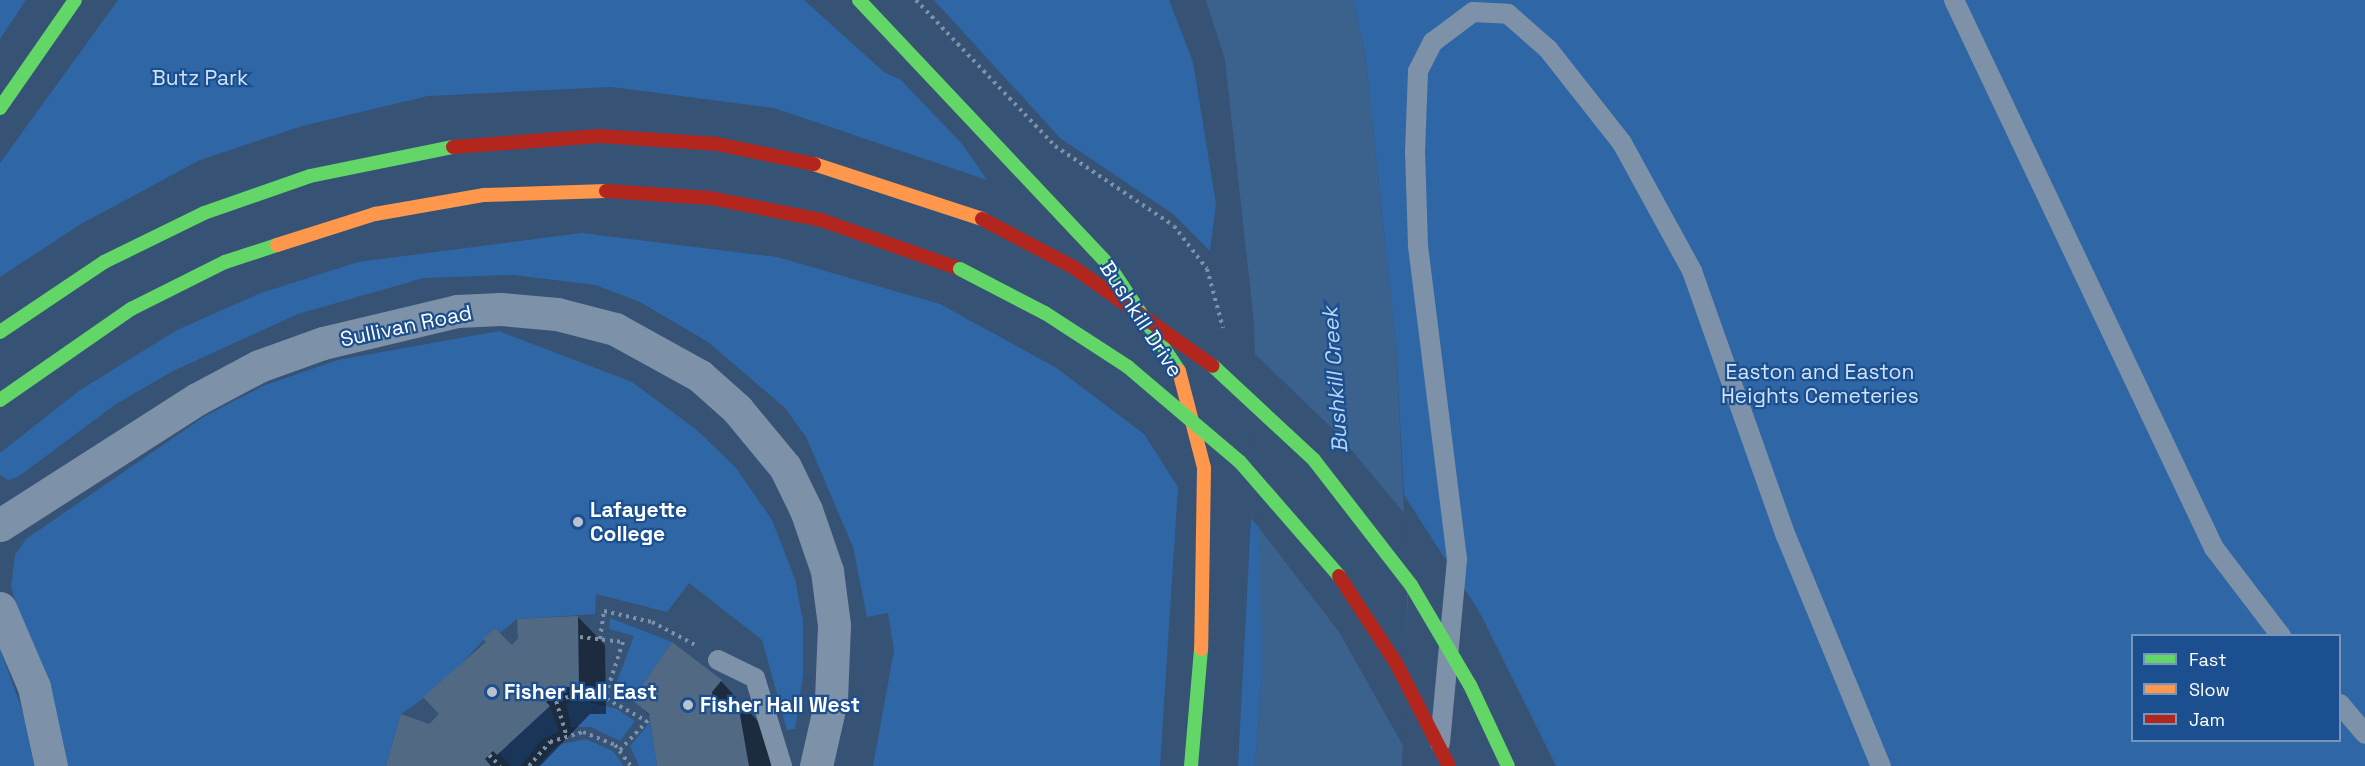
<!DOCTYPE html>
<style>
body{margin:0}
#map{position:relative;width:2365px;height:766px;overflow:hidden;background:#365274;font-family:"Space Grotesk",sans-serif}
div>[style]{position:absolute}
.green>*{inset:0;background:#2f66a5}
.water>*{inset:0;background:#3b618d}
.pier>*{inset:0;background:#365274}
.shadow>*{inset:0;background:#0007}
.building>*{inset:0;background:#526984}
.path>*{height:4px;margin-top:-2px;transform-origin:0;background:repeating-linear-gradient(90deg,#7d92a8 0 3px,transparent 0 7.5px)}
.lane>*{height:20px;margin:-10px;padding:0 10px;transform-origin:10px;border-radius:10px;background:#7d92a8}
.street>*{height:33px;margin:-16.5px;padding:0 16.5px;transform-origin:16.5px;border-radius:16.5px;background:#7d92a8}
.fast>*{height:14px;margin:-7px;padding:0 7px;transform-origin:7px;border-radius:7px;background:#63d668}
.slow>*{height:14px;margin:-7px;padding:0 7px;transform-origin:7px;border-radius:7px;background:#ff974d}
.jam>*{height:14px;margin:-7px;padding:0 7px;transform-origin:7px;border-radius:7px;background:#b3261e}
.fast-bridge>*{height:14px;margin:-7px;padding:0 7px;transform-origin:7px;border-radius:7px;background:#63d668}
.jam-bridge>*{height:14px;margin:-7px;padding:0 7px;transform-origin:7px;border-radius:7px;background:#b3261e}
.dots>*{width:16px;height:16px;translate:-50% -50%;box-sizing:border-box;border:3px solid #1b4f8f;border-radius:50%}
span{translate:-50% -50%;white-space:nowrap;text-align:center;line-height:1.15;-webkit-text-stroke:4.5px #1b4f8f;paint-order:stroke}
.park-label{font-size:21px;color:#cfe3fa}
.street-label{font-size:21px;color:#fff}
.poi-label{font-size:21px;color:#fff;font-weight:700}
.left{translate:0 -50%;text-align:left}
.water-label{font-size:22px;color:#b5d3f5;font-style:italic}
.legend{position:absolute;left:2131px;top:634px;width:210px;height:108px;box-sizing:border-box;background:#1b4f8f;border:2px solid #7695bc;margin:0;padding:8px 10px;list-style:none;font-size:18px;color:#fff}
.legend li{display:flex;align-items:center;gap:12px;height:30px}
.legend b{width:30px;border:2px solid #7695bc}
</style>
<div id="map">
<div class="green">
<div style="clip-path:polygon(0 0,26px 0,0 39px)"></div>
<div style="clip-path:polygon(118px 0,804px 0,884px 72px,901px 80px,963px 145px,987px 180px,774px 108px,611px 87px,428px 96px,302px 126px,200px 160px,81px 224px,0 277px,0 163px)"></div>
<div style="clip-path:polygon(934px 0,1169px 0,1193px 62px,1216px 204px,1210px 251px,1173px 214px,1060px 138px)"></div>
<div style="clip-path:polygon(evenodd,1353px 0,2365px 0,2365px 766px,1556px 766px,1480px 613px,1404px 495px,1396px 346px,1365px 53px,1353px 0,2132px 636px,2340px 636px,2340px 740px,2132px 740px,2132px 636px)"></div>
<div style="clip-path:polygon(582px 233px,777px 257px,940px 304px,1055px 367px,1144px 434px,1178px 487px,1160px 766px,873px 766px,894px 650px,888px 613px,867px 617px,853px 547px,806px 437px,785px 408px,708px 342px,640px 302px,595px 285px,513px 275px,424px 278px,298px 314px,173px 371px,116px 404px,18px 477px,8px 480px,0 475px,0 453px,80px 390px,177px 330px,258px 294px,358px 262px)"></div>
<div style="clip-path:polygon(499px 331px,632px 382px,697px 430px,736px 468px,772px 520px,795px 579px,803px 621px,803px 676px,795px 729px,787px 730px,762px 640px,689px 583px,667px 612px,596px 594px,595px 614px,517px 619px,500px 633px,495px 628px,437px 689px,401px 714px,386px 766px,60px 766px,11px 586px,15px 555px,26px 539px,205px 416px,265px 385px,338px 360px)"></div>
<div style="clip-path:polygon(1251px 518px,1260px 529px,1262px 675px,1255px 766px,1238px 766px)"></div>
<div style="clip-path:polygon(610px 618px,672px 642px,632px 700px,613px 692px,634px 636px,609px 629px)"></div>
<div style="clip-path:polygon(0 649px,24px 715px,34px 766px,0 766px)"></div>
<div style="clip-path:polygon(583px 701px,617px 709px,635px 721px,620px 741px,591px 727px,571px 727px,566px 703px)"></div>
<div style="clip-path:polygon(550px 706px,559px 731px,541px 741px,521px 766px,511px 766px,499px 753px)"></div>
<div style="clip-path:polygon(650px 722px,657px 766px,639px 766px,630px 746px)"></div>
<div style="clip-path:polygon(586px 739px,613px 751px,624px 766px,537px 766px,557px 745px)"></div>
</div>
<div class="water">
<div style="clip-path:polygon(1206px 0,1353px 0,1365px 53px,1396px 346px,1408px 596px,1402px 766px,1255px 766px,1262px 675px,1254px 322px,1225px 60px)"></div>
</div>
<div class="pier">
<div style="clip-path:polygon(1252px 351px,1339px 435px,1408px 518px,1405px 749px,1339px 632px,1257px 525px)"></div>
</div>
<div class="shadow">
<div style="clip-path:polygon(578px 617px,605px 645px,606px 714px,590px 714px,540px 766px,387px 766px,512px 647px)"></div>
<div style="clip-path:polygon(672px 645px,721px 681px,764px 728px,771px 766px,663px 766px,651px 717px,634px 700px)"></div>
</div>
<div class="building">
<div style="clip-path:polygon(578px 616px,579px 687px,562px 687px,554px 694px,546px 702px,550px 706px,497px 755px,493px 751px,485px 759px,491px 766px,386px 766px,401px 714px,429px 724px,439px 714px,423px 697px,486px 642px,483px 639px,495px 628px,512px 645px,518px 638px,517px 619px)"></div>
<div style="clip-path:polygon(672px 642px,722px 680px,712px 692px,714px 703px,737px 698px,749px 766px,657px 766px,649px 714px,632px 700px)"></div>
</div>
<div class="path">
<div style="left:916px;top:0;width:202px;rotate:46.4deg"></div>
<div style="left:1055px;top:146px;width:143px;rotate:33.9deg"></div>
<div style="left:1174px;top:226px;width:54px;rotate:52.5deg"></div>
<div style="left:1207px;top:269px;width:61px;rotate:74.8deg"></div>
<div style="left:580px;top:637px;width:43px;rotate:6.6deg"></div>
<div style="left:623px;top:642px;width:58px;rotate:108.1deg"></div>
<div style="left:600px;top:639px;width:28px;rotate:-82deg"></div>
<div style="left:604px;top:611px;width:49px;rotate:12.9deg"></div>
<div style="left:652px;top:622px;width:49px;rotate:28.1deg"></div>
<div style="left:554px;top:694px;width:42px;rotate:73.3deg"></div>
<div style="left:558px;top:698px;width:42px;rotate:-4.1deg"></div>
<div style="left:600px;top:695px;width:49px;rotate:29.2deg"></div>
<div style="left:620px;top:750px;width:44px;rotate:-46.8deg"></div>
<div style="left:489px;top:755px;width:16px;rotate:45deg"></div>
<div style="left:529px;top:766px;width:32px;rotate:-49deg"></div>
<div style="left:550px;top:742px;width:34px;rotate:-17deg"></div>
<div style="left:583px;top:732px;width:35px;rotate:22deg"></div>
<div style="left:615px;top:745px;width:26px;rotate:53deg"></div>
</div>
<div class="lane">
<div style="left:1954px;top:0;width:607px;rotate:64.62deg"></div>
<div style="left:2214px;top:548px;width:111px;rotate:52.7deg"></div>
<div style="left:718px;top:660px;width:41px;rotate:25.9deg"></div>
<div style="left:755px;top:678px;width:92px;rotate:72.9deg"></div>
<div style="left:2340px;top:704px;width:39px;rotate:50deg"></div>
<div style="left:1440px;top:743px;width:185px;rotate:-84.7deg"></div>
<div style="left:1457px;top:559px;width:315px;rotate:-97.1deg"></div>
<div style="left:1418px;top:246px;width:93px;rotate:-91.8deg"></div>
<div style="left:1415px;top:153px;width:82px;rotate:-87.9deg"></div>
<div style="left:1418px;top:71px;width:33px;rotate:-63deg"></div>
<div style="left:1433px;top:42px;width:50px;rotate:-36.9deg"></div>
<div style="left:1473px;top:12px;width:35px;rotate:3deg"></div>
<div style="left:1508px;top:14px;width:53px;rotate:41.2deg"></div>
<div style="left:1548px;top:49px;width:120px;rotate:51.8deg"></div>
<div style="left:1622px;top:143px;width:146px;rotate:61.3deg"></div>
<div style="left:1692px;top:271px;width:281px;rotate:70.5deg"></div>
<div style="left:1786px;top:536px;width:249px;rotate:67.6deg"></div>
</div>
<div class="street">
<div style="left:0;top:525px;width:234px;rotate:-32.6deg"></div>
<div style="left:197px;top:399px;width:70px;rotate:-28deg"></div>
<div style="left:259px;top:366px;width:68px;rotate:-19.8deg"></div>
<div style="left:323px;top:343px;width:138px;rotate:-13.4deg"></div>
<div style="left:457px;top:311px;width:44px;rotate:-2.6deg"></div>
<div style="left:501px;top:309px;width:56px;rotate:5.1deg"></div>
<div style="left:557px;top:314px;width:60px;rotate:14.5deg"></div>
<div style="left:615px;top:329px;width:97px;rotate:28.9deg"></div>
<div style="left:700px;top:376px;width:50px;rotate:41.7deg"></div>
<div style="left:737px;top:409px;width:75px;rotate:50.4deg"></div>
<div style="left:785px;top:467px;width:48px;rotate:64deg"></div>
<div style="left:806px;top:510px;width:65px;rotate:71deg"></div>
<div style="left:827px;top:571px;width:54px;rotate:82.6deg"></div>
<div style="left:834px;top:625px;width:75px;rotate:92.3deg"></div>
<div style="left:831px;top:700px;width:68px;rotate:102.8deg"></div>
<div style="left:0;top:608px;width:86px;rotate:66.7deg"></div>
<div style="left:34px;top:687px;width:81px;rotate:77.9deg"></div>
</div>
<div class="fast">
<div style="left:859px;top:0;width:363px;rotate:46.7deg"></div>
<div style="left:1108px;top:264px;width:128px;rotate:56.4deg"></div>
<div style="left:0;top:108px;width:131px;rotate:-55.2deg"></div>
<div style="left:0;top:332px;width:125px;rotate:-33.9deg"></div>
<div style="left:104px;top:262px;width:111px;rotate:-26.1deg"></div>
<div style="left:204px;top:213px;width:112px;rotate:-19.2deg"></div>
<div style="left:310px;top:176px;width:146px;rotate:-11.5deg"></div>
<div style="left:0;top:400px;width:160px;rotate:-34.8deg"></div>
<div style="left:131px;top:309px;width:105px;rotate:-26.6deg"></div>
<div style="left:225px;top:262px;width:55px;rotate:-18.1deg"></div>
<div style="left:1191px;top:766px;width:117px;rotate:-85.1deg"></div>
</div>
<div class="slow">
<div style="left:814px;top:164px;width:177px;rotate:18.1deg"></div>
<div style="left:277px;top:245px;width:103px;rotate:-17.6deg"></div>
<div style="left:375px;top:214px;width:111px;rotate:-9.9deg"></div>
<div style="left:484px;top:195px;width:122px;rotate:-1.9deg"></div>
<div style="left:1179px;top:371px;width:100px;rotate:75.5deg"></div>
<div style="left:1204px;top:468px;width:181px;rotate:90.9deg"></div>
</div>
<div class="jam">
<div style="left:453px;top:147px;width:147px;rotate:-4.3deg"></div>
<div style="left:600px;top:136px;width:117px;rotate:3.9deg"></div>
<div style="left:717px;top:144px;width:99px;rotate:11.7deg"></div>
<div style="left:606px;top:191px;width:104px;rotate:3.9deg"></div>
<div style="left:710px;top:198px;width:113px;rotate:11.2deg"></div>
<div style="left:821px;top:220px;width:147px;rotate:19.4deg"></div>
</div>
<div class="fast-bridge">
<div style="left:960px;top:269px;width:96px;rotate:27.4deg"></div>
<div style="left:1045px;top:313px;width:99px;rotate:33deg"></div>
<div style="left:1128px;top:367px;width:147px;rotate:40.3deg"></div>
<div style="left:1240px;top:462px;width:151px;rotate:49deg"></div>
<div style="left:1213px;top:366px;width:138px;rotate:42.9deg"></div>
<div style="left:1314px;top:460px;width:158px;rotate:52.2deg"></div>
<div style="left:1411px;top:585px;width:116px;rotate:59.5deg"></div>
<div style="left:1470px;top:685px;width:89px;rotate:64.9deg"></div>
</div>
<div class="jam-bridge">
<div style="left:982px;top:219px;width:103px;rotate:27.8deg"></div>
<div style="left:1073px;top:267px;width:171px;rotate:35.3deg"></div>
<div style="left:1339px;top:576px;width:104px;rotate:56.8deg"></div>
<div style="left:1396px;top:663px;width:116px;rotate:62.8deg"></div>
</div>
<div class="dots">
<div style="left:578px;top:522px;background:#b9c2ce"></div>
<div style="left:492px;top:692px;background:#b9c2ce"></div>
<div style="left:688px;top:705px;background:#b9c2ce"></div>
</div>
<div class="park-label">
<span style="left:200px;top:78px">Butz Park</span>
<span style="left:1820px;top:384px">Easton and Easton<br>Heights Cemeteries</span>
</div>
<div class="street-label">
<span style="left:1141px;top:319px;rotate:57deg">Bushkill Drive</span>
<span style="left:406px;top:326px;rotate:-12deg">Sullivan Road</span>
</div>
<div class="poi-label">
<span class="left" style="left:590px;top:522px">Lafayette<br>College</span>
<span class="left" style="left:504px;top:692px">Fisher Hall East</span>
<span class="left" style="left:700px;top:705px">Fisher Hall West</span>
</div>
<div class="water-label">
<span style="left:1335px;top:380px;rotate:-94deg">Bushkill Creek</span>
</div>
<ul class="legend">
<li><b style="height:8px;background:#63d668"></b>Fast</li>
<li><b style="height:8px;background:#ff974d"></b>Slow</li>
<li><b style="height:8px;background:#b3261e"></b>Jam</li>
</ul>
</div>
